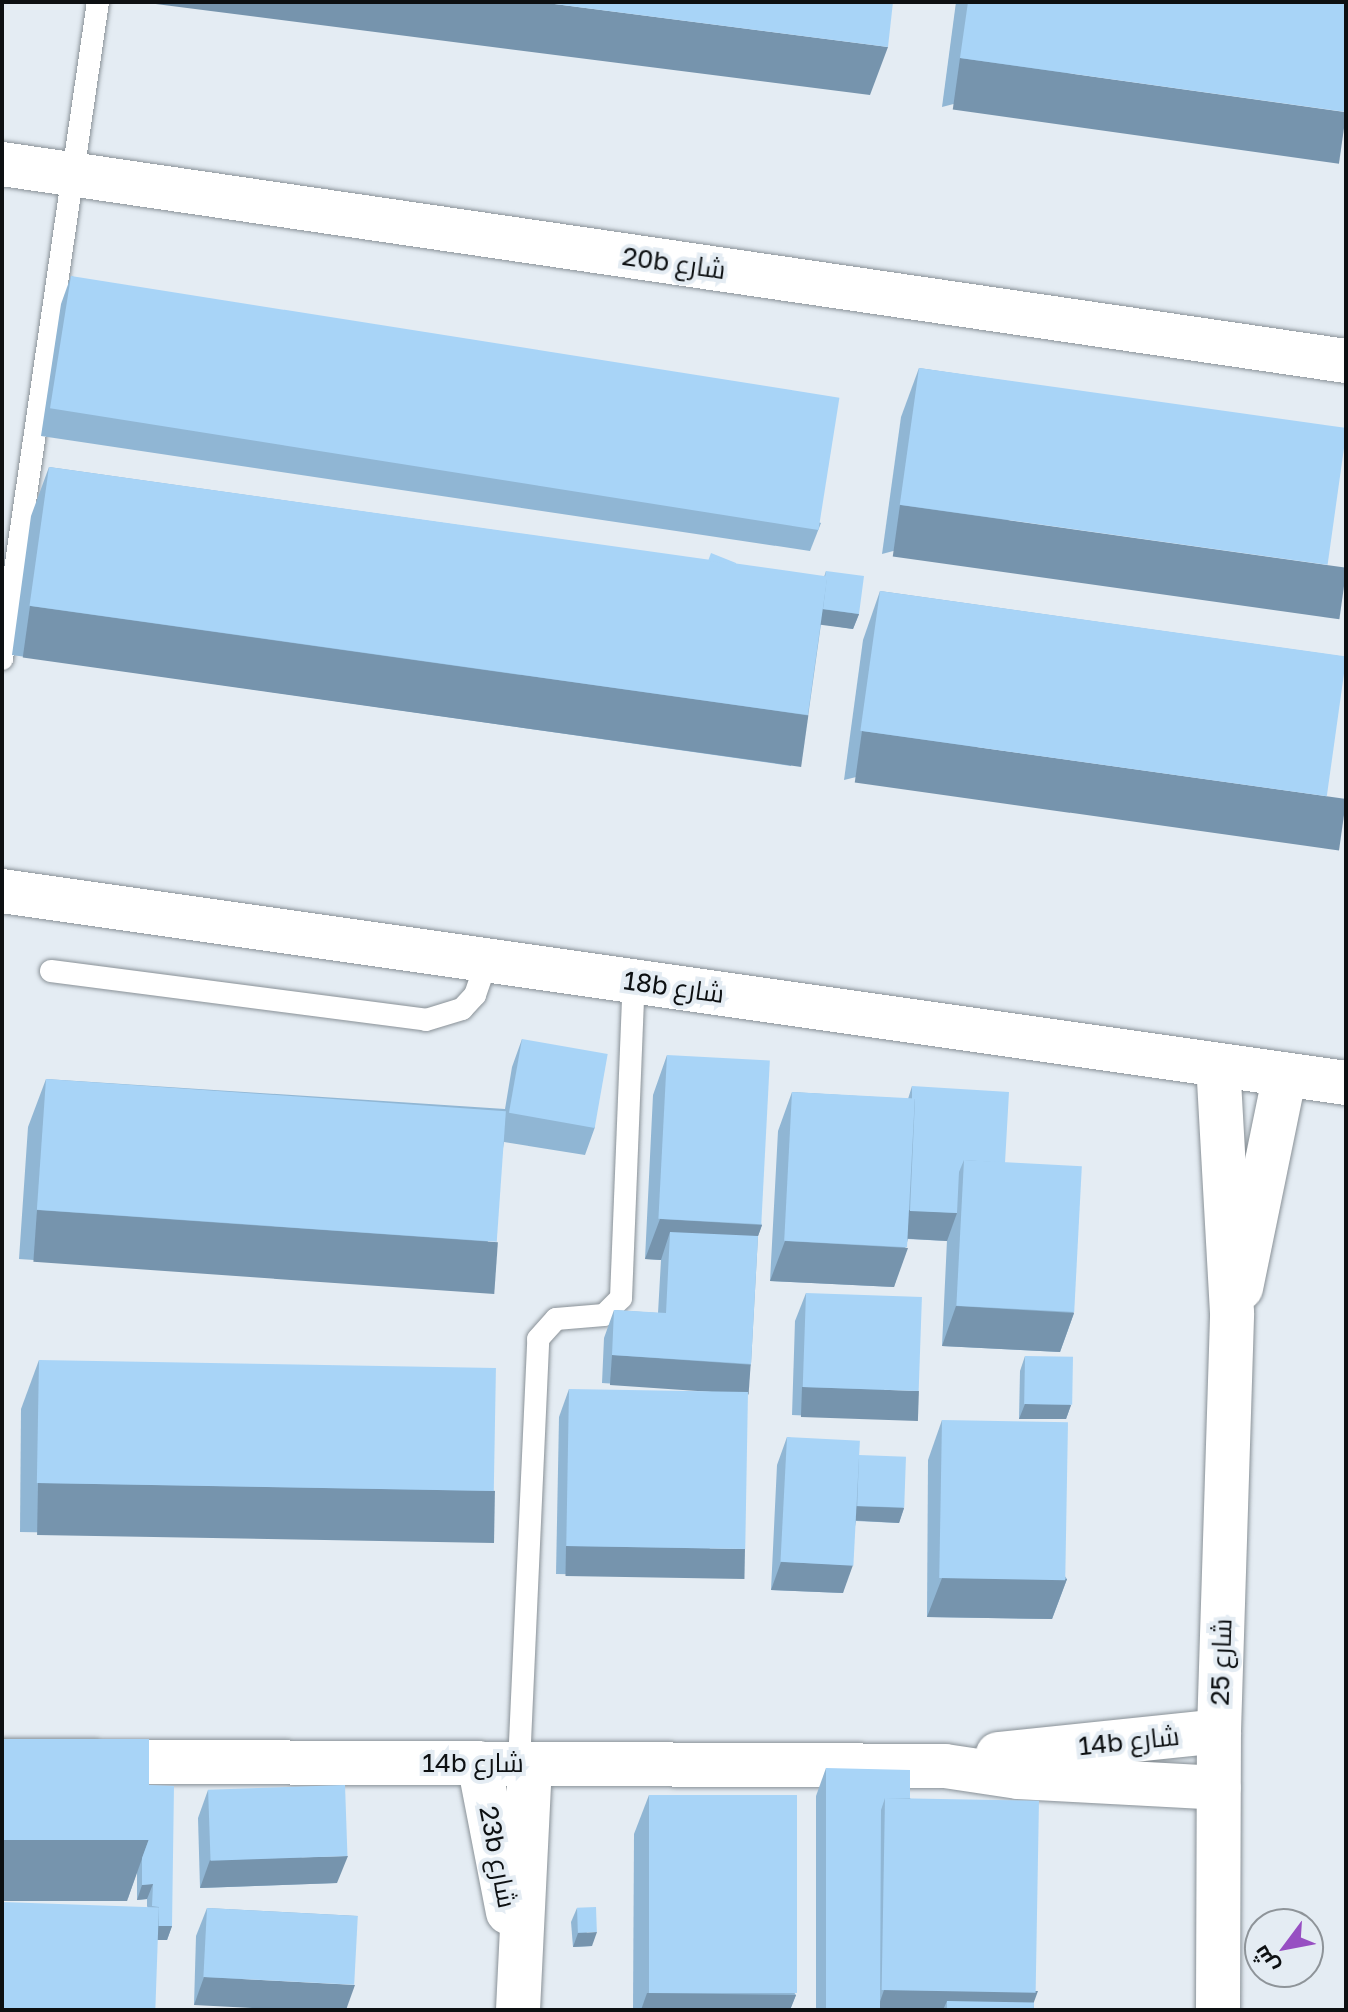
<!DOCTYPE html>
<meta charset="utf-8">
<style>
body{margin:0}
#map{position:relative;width:1348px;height:2012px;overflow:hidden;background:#e4ecf3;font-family:"Golos Text",Cairo,sans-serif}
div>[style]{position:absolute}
.roads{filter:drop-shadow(0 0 2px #899197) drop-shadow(0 0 2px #899197)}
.service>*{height:22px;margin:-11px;padding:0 11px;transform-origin:11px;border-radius:11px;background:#fff}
.minor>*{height:44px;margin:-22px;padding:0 22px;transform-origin:22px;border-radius:22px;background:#fff}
.wall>*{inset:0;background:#90b6d4}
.shaded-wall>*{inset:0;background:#7694ad;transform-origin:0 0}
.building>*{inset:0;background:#a8d4f7;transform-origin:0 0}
span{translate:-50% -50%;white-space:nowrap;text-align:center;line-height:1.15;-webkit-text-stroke:8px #e4ecf3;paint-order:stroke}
.street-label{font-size:26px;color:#0d1012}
.frame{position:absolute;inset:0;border:4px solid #0d1012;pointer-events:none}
.north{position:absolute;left:1244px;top:1908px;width:80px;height:80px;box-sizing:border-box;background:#e4ecf3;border:2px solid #8e9499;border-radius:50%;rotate:238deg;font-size:22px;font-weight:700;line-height:32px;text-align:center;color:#0d1012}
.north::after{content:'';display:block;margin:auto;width:28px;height:36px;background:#974fc2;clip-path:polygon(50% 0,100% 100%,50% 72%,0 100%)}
</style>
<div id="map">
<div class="roads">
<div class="service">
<div style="left:2px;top:659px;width:664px;rotate:-81.69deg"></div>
<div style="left:51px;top:971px;width:378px;rotate:7.4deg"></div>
<div style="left:426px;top:1020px;width:38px;rotate:-17deg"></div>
<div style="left:462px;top:1009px;width:19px;rotate:-47deg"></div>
<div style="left:475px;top:995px;width:37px;rotate:-71deg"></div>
<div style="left:519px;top:1764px;width:425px;rotate:-87.4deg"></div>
<div style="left:538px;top:1339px;width:27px;rotate:-48deg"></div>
<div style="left:556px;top:1319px;width:48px;rotate:-4.8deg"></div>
<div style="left:604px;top:1315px;width:24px;rotate:-45deg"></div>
<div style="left:621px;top:1298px;width:317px;rotate:-87.7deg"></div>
</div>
<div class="minor">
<div style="left:2px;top:164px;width:1358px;rotate:8.34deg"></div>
<div style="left:2px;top:891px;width:1358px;rotate:8.13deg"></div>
<div style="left:1241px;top:1288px;width:218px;rotate:-78.4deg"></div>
<div style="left:998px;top:1754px;width:222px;rotate:-5.9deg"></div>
<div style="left:2px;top:1761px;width:943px;rotate:0.3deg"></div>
<div style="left:945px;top:1766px;width:74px;rotate:8.6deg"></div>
<div style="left:1018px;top:1777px;width:201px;rotate:3.1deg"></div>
<div style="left:479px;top:1763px;width:152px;rotate:79deg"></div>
<div style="left:518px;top:2010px;width:246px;rotate:-87.2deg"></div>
<div style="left:1218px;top:2010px;width:279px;rotate:-89.8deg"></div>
<div style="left:1219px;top:1731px;width:418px;rotate:-88.2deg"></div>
<div style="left:1232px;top:1313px;width:248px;rotate:-93.2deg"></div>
</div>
</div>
<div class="wall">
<div style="clip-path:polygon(956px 2px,1346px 2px,942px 107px)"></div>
<div style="clip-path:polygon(71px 276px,821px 523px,810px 551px,41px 436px,61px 304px)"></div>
<div style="clip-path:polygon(919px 368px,1346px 431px,882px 554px,901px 417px)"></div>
<div style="clip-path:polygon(49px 467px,824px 577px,826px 571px,859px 614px,853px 629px,821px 624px,808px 717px,791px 766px,12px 655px,31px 516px)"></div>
<div style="clip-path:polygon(880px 591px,1346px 657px,844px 780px,863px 640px)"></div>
<div style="clip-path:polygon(522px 1039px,595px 1127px,585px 1155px,504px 1142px,480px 1290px,19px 1259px,28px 1127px,46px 1079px,505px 1109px,512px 1067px)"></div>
<div style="clip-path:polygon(667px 1055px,762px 1225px,758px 1236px,751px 1364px,741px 1392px,602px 1383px,604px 1338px,614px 1310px,658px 1313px,661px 1260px,645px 1259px,653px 1095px)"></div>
<div style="clip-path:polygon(912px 1086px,1005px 1163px,1074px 1313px,1060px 1352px,942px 1346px,947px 1240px,947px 1241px,908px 1239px,894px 1287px,770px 1281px,778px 1131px,792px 1092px,908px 1099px)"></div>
<div style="clip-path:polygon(806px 1293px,909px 1420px,792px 1415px,795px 1321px)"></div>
<div style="clip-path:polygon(1025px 1356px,1071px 1405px,1066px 1419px,1019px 1419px,1020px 1371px)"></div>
<div style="clip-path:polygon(39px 1360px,495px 1491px,477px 1540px,20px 1532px,21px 1409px)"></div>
<div style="clip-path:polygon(569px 1389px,735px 1577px,556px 1574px,559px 1417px)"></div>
<div style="clip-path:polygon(942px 1420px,1067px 1579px,1052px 1619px,927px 1617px,928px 1460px)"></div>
<div style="clip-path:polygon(787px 1437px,859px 1455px,904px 1508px,899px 1523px,856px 1521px,843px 1593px,771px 1590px,777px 1465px)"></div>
<div style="clip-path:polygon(826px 1768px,910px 1798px,1034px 2002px,1034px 2010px,816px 2010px,816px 1796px)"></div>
<div style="clip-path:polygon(149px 1785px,172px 1926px,167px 1940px,159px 1940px,147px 1906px,147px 1899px,137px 1900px,137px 1872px,127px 1901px)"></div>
<div style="clip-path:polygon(208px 1790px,337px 1883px,200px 1888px,198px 1818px)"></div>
<div style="clip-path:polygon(649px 1795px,796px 1995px,790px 2010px,633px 2010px,634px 1834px)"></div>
<div style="clip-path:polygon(207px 1908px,358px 1916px,194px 2005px,196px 1936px)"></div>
<div style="clip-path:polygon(577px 1908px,592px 1946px,573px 1947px,571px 1922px)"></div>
</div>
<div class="shaded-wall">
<div style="clip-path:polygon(140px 2px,539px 2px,888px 47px,870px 95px)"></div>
<div style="left:960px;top:58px;width:390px;height:52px;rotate:8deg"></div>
<div style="left:900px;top:505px;width:451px;height:52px;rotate:8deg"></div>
<div style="left:30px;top:606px;width:786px;height:52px;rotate:8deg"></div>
<div style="clip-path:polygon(821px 609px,859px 614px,853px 629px,815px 624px)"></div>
<div style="left:862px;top:731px;width:489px;height:52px;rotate:8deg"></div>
<div style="left:37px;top:1210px;width:462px;height:52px;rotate:4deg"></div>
<div style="clip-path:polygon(906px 1210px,957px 1213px,947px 1241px,896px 1238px)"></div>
<div style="clip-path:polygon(660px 1219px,762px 1225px,748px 1264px,670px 1232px,661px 1260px,645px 1259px)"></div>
<div style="clip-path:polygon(785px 1241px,908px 1248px,894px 1287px,770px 1281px)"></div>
<div style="clip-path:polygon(956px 1306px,1074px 1313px,1060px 1352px,942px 1346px)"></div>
<div style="left:612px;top:1355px;width:139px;height:30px;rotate:4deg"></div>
<div style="left:802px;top:1387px;width:117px;height:30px;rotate:2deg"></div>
<div style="clip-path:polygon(1025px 1404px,1071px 1405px,1066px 1419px,1019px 1419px)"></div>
<div style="left:38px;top:1483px;width:457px;height:52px;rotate:1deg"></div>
<div style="clip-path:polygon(852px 1506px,904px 1508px,899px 1523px,847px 1520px)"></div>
<div style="left:566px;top:1546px;width:179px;height:30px;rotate:1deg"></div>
<div style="clip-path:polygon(781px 1562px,853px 1565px,843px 1593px,771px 1590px)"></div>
<div style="clip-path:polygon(942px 1578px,1067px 1579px,1052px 1619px,927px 1617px)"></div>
<div style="clip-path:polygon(149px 1839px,127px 1901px,2px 1901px,2px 1840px)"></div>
<div style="clip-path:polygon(348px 1856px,337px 1883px,200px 1888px,210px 1860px)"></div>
<div style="clip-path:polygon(153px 1884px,147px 1899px,137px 1900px,142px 1885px)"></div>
<div style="clip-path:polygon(152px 1926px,172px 1926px,167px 1940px,147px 1940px)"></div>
<div style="clip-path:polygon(597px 1932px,592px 1946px,573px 1947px,578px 1933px)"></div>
<div style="clip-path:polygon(204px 1977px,355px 1985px,346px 2010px,291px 2010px,194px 2005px)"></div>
<div style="clip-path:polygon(884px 1990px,1038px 1991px,1031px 2010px,947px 2001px,943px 2010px,877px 2010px)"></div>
<div style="clip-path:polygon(647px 1993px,796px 1995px,790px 2010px,641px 2010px)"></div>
</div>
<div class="building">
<div style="clip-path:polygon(539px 2px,893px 2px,888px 47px)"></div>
<div style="clip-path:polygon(968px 2px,1346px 2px,1346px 112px,960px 58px)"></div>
<div style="left:71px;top:276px;width:778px;height:134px;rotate:9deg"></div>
<div style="left:919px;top:368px;width:432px;height:138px;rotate:8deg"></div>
<div style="left:49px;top:467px;width:786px;height:140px;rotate:8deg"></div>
<div style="clip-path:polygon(711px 553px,736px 563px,736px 564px,708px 561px)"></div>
<div style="clip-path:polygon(826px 571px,864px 576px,859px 614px,823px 609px,827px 577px,825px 577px)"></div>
<div style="left:880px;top:591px;width:471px;height:141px;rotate:8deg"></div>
<div style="left:522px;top:1039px;width:87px;height:75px;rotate:10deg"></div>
<div style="left:667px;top:1055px;width:103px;height:164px;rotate:3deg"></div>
<div style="left:46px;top:1079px;width:461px;height:131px;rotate:4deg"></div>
<div style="clip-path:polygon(912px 1086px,1009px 1092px,1005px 1163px,964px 1160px,959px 1172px,957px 1213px,910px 1211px,915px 1099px,912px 1099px)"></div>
<div style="left:792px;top:1092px;width:123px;height:149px;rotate:3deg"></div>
<div style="left:964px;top:1160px;width:118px;height:146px;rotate:3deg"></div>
<div style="clip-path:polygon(670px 1232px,758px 1236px,751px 1364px,612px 1355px,614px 1310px,666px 1313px)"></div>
<div style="left:806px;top:1293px;width:116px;height:94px;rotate:2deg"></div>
<div style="left:1025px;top:1356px;width:48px;height:48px;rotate:1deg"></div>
<div style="left:39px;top:1360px;width:457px;height:123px;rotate:1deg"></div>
<div style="left:569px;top:1389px;width:179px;height:157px;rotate:1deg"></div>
<div style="left:942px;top:1420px;width:126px;height:158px;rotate:1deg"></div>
<div style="left:787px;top:1437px;width:73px;height:125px;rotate:3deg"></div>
<div style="left:859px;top:1455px;width:47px;height:51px;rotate:2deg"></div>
<div style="left:2px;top:1739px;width:147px;height:101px"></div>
<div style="clip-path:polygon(826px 1768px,910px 1770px,910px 1798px,885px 1798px,881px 1810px,880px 2010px,826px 2010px)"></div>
<div style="clip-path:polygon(149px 1785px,174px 1786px,172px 1926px,159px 1926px,159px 1907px,152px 1906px,153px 1884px,142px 1885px,142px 1858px,149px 1839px)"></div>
<div style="left:345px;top:1785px;width:71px;height:137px;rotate:88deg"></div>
<div style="left:649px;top:1795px;width:148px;height:198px"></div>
<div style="left:885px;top:1798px;width:154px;height:192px;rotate:1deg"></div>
<div style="left:2px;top:1902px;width:157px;height:108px;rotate:2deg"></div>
<div style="left:596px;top:1907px;width:25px;height:19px;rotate:88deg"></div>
<div style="left:207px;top:1908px;width:151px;height:69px;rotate:3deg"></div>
<div style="left:947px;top:2001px;width:87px;height:9px;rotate:1deg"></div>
</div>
<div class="street-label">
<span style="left:674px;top:263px;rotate:8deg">20b شارع</span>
<span style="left:674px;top:987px;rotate:8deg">18b شارع</span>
<span style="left:1221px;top:1662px;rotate:-88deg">شارع 25</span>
<span style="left:1129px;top:1741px;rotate:-6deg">14b شارع</span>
<span style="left:473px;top:1763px">14b شارع</span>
<span style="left:498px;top:1857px;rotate:79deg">23b شارع</span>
</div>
<div class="frame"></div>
<div class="north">ش</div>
</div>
